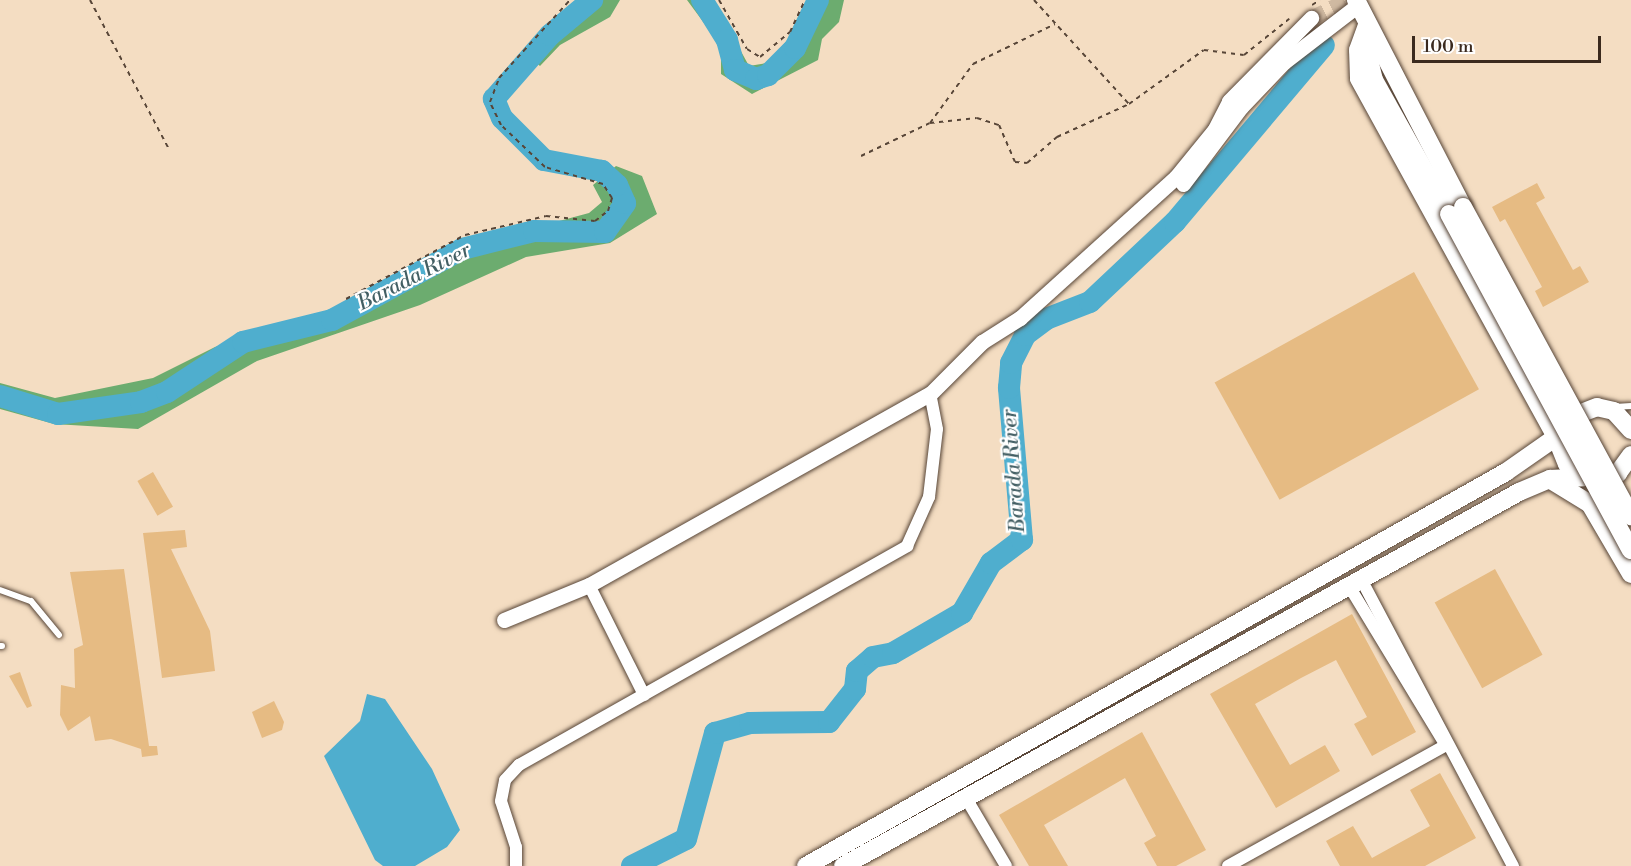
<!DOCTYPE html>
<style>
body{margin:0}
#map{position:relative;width:1631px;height:866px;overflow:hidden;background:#f4ddc2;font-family:"Libre Bodoni",serif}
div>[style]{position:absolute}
.forest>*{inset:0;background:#6cac6f}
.water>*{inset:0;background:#4faece}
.river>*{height:22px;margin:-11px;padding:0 11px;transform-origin:11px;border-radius:11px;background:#4faece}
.building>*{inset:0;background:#e6bb83;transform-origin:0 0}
.tertiary-tunnel>*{height:15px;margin-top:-7.5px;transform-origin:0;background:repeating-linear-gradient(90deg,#cfb9a1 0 15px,transparent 0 23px)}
.path>*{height:2px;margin-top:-1px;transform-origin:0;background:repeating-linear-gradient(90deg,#574537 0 4.5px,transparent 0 9px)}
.roads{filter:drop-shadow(0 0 2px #574537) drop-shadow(0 0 2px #574537)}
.service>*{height:6px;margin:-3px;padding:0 3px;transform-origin:3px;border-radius:3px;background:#fff}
.minor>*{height:12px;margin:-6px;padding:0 6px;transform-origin:6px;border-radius:6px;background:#fff}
.tertiary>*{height:15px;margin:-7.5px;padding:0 7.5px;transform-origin:7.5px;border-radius:7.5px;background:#fff}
.primary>*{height:18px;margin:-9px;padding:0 9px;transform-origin:9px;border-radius:9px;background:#fff}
.bridges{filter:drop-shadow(0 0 2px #574537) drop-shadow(0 0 2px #574537)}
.primary-bridge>*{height:18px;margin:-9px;padding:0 9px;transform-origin:9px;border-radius:9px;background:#fff}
span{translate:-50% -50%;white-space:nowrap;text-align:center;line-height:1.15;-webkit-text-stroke:4.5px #fff;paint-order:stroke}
.water-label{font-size:21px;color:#435f64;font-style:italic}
.scale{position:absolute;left:1412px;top:36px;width:189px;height:27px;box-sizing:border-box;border:3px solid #3b2a1e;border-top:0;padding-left:8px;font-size:18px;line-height:21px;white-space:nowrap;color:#3b2a1e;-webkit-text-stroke:4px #fff;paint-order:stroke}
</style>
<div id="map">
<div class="forest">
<div style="clip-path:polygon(583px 0,620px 0,610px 17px,560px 45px,540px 66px,526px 54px)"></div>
<div style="clip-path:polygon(687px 0,713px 0,749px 66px,767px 63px,800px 26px,813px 0,844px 0,839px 22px,822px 39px,818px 60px,752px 94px,721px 74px,721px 46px)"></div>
<div style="clip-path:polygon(616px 166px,642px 176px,657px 214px,610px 243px,526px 257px,420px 305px,257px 361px,138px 429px,54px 424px,0 409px,0 383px,55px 398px,153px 378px,215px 347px,333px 313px,444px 252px,589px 213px,602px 202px,593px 185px)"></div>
</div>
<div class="water">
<div style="clip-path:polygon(367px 694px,385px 699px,432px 769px,460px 830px,447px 847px,415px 866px,383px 866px,375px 860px,324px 756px,360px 721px)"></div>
</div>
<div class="river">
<div style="left:702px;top:0;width:47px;rotate:58deg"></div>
<div style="left:727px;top:40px;width:31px;rotate:75deg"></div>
<div style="left:735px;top:70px;width:23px;rotate:23deg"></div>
<div style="left:756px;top:79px;width:13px;rotate:-18deg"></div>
<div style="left:768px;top:75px;width:38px;rotate:-45deg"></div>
<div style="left:795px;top:48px;width:53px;rotate:-64.4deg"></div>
<div style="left:0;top:396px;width:61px;rotate:17.2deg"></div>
<div style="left:58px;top:414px;width:84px;rotate:-8.2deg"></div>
<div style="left:141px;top:402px;width:28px;rotate:-21deg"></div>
<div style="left:167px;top:392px;width:91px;rotate:-33.3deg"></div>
<div style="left:243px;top:342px;width:92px;rotate:-13.9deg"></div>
<div style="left:332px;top:320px;width:148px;rotate:-28.6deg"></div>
<div style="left:462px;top:249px;width:74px;rotate:-14deg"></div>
<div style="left:534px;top:231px;width:71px;rotate:0.8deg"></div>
<div style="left:605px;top:232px;width:35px;rotate:-55deg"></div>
<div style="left:625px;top:203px;width:20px;rotate:-114deg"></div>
<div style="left:617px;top:185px;width:21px;rotate:-137deg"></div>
<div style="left:602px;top:171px;width:59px;rotate:-169.3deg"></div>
<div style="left:544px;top:160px;width:59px;rotate:-135deg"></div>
<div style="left:502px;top:118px;width:21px;rotate:-113deg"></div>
<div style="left:494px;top:99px;width:85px;rotate:-48.8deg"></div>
<div style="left:550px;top:35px;width:55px;rotate:-39.8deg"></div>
<div style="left:632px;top:866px;width:60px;rotate:-26.6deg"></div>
<div style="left:686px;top:839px;width:110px;rotate:-74.7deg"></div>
<div style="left:715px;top:733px;width:36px;rotate:-16deg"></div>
<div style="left:750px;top:723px;width:79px;rotate:-0.7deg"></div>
<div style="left:829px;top:722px;width:42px;rotate:-51.8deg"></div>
<div style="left:855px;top:689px;width:18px;rotate:-84deg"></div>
<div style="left:857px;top:671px;width:21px;rotate:-41deg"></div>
<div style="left:873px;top:657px;width:20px;rotate:-11deg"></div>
<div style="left:893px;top:653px;width:80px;rotate:-30.1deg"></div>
<div style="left:962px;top:613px;width:58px;rotate:-59.9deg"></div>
<div style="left:991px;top:563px;width:39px;rotate:-37deg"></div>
<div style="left:1022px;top:540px;width:153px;rotate:-94.9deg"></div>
<div style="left:1009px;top:388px;width:25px;rotate:-85deg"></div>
<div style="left:1011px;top:363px;width:31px;rotate:-63deg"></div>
<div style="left:1025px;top:335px;width:26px;rotate:-37deg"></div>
<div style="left:1046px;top:319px;width:47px;rotate:-21.1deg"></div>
<div style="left:1090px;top:302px;width:117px;rotate:-43.3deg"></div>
<div style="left:1175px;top:222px;width:231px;rotate:-49.9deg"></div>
</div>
<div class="building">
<div style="clip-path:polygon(1537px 183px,1545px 198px,1536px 203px,1573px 270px,1580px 266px,1589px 282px,1543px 307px,1535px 291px,1542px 287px,1505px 219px,1500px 222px,1492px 207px)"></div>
<div style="left:1414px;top:272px;width:134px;height:228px;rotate:61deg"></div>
<div style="left:153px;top:472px;width:40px;height:18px;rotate:60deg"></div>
<div style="clip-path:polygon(185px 530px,187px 547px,171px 549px,210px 631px,215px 671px,162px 678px,143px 533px)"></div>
<div style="clip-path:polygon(124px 569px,149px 746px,157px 746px,158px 755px,142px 757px,141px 749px,111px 739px,95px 741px,90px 716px,68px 731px,60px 715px,61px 685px,75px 688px,74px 649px,83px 645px,70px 572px)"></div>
<div style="left:1495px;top:569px;width:98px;height:69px;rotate:61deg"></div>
<div style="clip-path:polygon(1352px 614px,1416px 732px,1372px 756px,1354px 724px,1367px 717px,1336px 660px,1301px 678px,1255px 704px,1290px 765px,1325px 745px,1340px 771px,1276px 808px,1210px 694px)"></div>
<div style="clip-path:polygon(20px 672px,32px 706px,27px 708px,9px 676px)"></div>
<div style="clip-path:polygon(274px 701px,284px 722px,282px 730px,262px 738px,252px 712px)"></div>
<div style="clip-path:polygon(1142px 732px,1206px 850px,1176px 866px,1157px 866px,1144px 843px,1156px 836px,1125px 778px,1044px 825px,1068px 866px,1029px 866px,999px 815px)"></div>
<div style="clip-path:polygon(1440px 773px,1476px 838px,1425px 866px,1340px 866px,1326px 841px,1353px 826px,1372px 858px,1430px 826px,1410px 790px)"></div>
</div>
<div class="tertiary-tunnel">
<div style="left:1311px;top:18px;width:40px;rotate:-26.6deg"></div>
</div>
<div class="path">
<div style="left:90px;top:0;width:169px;rotate:62.1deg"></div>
<div style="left:719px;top:0;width:56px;rotate:60.3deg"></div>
<div style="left:747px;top:49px;width:15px;rotate:32deg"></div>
<div style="left:760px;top:57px;width:39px;rotate:-40deg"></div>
<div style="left:790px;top:32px;width:35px;rotate:-65deg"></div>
<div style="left:1034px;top:0;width:141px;rotate:47.6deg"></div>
<div style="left:1312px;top:5px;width:9px;rotate:-32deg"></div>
<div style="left:930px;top:123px;width:47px;rotate:-6.1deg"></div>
<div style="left:977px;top:118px;width:23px;rotate:18deg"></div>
<div style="left:999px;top:125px;width:40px;rotate:66.6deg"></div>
<div style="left:1015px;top:162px;width:12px;rotate:5deg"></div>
<div style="left:1027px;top:163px;width:40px;rotate:-41deg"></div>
<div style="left:1057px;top:137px;width:79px;rotate:-24.6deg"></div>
<div style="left:1129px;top:104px;width:92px;rotate:-35.8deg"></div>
<div style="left:1204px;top:50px;width:40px;rotate:7.1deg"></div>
<div style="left:1244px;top:55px;width:58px;rotate:-38.7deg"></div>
<div style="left:861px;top:156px;width:76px;rotate:-25.6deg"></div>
<div style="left:930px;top:123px;width:73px;rotate:-53.9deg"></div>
<div style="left:973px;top:64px;width:91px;rotate:-26deg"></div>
<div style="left:346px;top:299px;width:135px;rotate:-28.3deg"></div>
<div style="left:465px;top:235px;width:83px;rotate:-13.2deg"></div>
<div style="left:546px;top:216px;width:49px;rotate:5.8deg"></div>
<div style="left:595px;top:221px;width:16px;rotate:-38deg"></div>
<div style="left:608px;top:211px;width:14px;rotate:-73deg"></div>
<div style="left:612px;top:198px;width:17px;rotate:-123deg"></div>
<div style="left:603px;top:184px;width:60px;rotate:-163.7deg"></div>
<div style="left:545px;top:167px;width:61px;rotate:-136.3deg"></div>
<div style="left:501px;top:125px;width:25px;rotate:-116deg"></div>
<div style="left:490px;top:102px;width:26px;rotate:-69deg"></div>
<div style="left:499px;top:78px;width:105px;rotate:-47.7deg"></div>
</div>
<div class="roads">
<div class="service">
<div style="left:1615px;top:407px;width:16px;rotate:-4deg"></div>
<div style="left:0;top:590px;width:33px;rotate:20deg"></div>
<div style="left:31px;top:601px;width:44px;rotate:50.5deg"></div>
<div style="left:0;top:646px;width:2px"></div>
</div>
<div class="minor">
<div style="left:1361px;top:579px;width:325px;rotate:62.1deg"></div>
<div style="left:589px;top:585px;width:123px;rotate:63.4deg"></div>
<div style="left:1349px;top:586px;width:185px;rotate:58.7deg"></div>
<div style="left:966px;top:798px;width:79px;rotate:59.5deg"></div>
<div style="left:516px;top:866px;width:19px;rotate:-90deg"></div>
<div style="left:516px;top:847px;width:48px;rotate:-108.1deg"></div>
<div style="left:501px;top:801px;width:21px;rotate:-79deg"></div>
<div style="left:505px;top:780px;width:21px;rotate:-47deg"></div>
<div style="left:519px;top:765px;width:446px;rotate:-29.4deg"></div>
<div style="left:907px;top:546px;width:54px;rotate:-65.8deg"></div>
<div style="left:929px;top:497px;width:68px;rotate:-83.3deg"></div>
<div style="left:937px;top:429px;width:36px;rotate:-101deg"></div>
<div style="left:1228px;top:866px;width:249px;rotate:-29deg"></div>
</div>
<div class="tertiary">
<div style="left:1183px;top:184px;width:96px;rotate:-53deg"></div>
<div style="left:1241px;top:107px;width:62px;rotate:-46.3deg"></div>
<div style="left:1284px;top:62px;width:93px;rotate:-37.6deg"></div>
<div style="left:504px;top:620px;width:92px;rotate:-22.4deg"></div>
<div style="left:589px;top:585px;width:391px;rotate:-29.3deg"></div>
<div style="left:930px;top:394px;width:74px;rotate:-45deg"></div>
<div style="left:982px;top:342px;width:45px;rotate:-32.3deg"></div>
<div style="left:1020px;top:318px;width:210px;rotate:-42.1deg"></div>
<div style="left:1176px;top:177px;width:62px;rotate:-50.9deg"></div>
<div style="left:1215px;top:129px;width:31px;rotate:-63deg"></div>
<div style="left:1229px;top:101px;width:117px;rotate:-45.3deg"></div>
</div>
<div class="primary">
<div style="left:1356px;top:0;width:233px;rotate:62.7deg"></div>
<div style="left:1366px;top:48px;width:33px;rotate:76deg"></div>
<div style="left:1374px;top:80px;width:154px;rotate:60.8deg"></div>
<div style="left:1631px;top:430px;width:25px;rotate:-132deg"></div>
<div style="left:1614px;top:411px;width:17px;rotate:-167deg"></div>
<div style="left:1597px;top:407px;width:26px;rotate:159deg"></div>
<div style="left:1573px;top:416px;width:27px;rotate:129deg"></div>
<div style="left:1556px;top:437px;width:29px;rotate:68deg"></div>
<div style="left:1567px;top:464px;width:30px;rotate:30deg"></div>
<div style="left:1593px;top:479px;width:26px;rotate:-13deg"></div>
<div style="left:1618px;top:473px;width:22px;rotate:-54deg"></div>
<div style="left:1551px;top:480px;width:46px;rotate:31.6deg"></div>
<div style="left:1590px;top:504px;width:81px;rotate:59.6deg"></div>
<div style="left:806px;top:866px;width:803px;rotate:-29.37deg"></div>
<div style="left:1506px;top:472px;width:61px;rotate:-35deg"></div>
<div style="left:1556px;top:437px;width:409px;rotate:-118.8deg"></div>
<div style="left:1359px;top:78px;width:28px;rotate:-92deg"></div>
<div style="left:1358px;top:50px;width:27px;rotate:-70deg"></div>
<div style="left:843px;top:866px;width:773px;rotate:-28.95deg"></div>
<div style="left:1519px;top:492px;width:34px;rotate:-23deg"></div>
<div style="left:1550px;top:479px;width:34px;rotate:-3deg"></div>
</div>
</div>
<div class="bridges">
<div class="primary-bridge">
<div style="left:1463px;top:207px;width:352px;rotate:61.5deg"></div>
<div style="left:1449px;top:214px;width:382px;rotate:61.6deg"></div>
</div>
</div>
<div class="water-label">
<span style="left:414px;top:277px;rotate:-27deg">Barada River</span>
<span style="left:1014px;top:471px;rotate:-94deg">Barada River</span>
</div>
<div class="scale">100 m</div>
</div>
